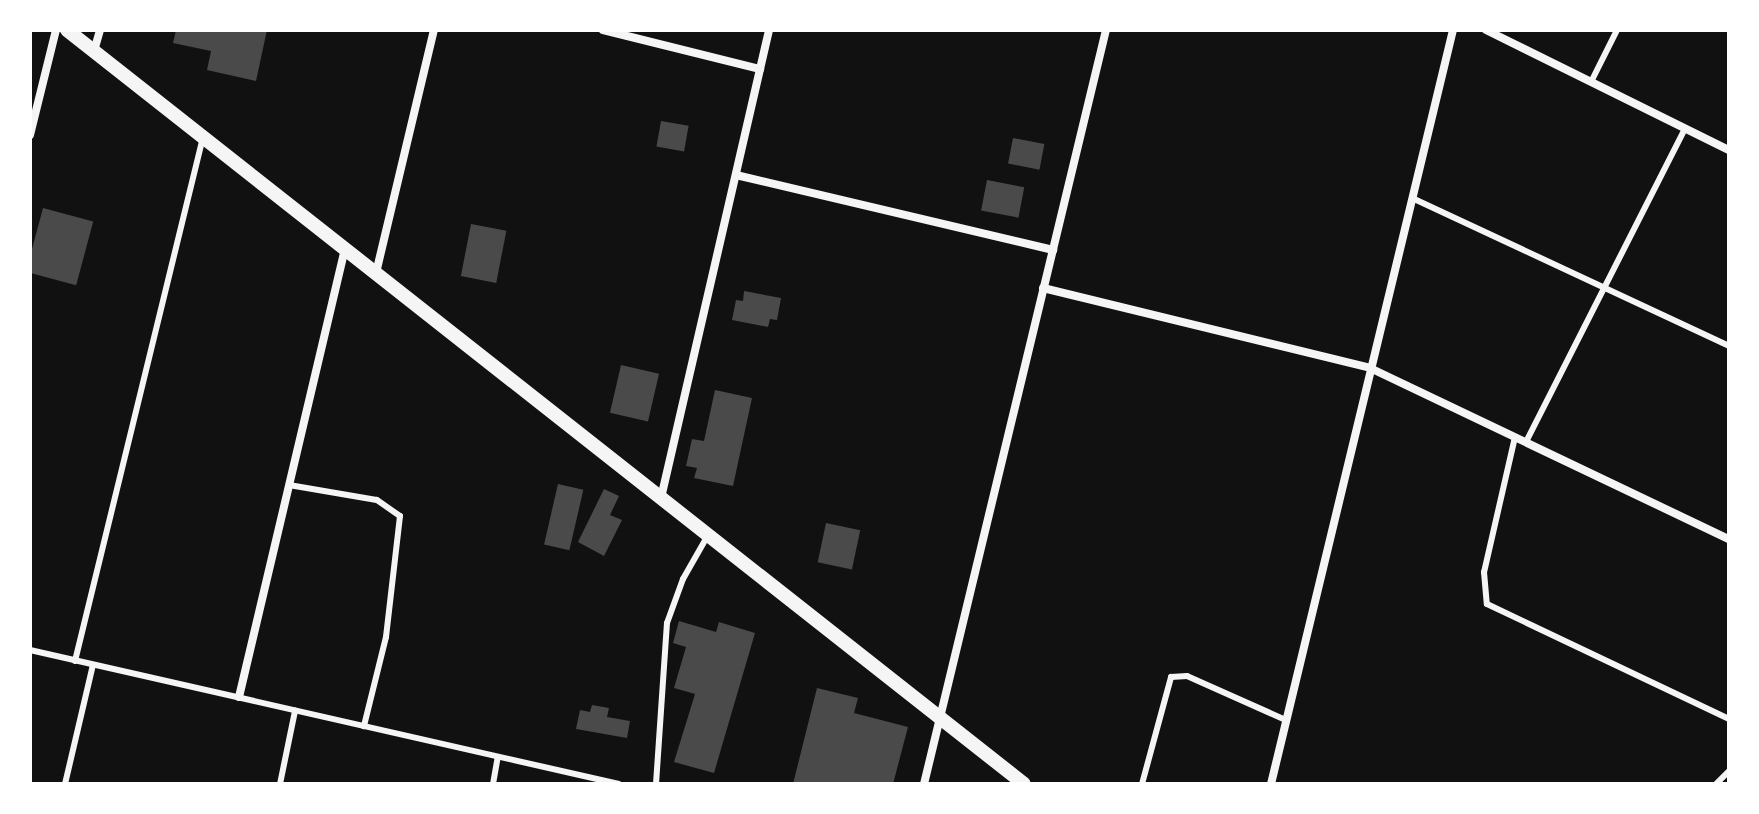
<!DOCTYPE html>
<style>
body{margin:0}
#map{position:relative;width:1759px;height:814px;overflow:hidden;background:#111;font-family:"Archivo Narrow",sans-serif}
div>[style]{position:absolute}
.building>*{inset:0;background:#4a4a4a;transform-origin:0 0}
.service>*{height:6px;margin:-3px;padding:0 3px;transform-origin:3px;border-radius:3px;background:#f5f5f5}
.minor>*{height:8px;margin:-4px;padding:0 4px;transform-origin:4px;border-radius:4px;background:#f5f5f5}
.tertiary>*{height:14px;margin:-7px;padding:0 7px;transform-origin:7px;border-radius:7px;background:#f5f5f5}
span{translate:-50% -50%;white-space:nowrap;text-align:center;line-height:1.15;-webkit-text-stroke:8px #fff;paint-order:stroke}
.frame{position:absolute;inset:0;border:32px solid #fff;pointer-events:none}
</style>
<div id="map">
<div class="building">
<div style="clip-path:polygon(176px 30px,267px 30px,256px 81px,207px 70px,211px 51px,173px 43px)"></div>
<div style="left:661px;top:121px;width:28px;height:26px;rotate:10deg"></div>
<div style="left:1013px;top:138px;width:32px;height:26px;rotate:11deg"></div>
<div style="left:987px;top:180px;width:38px;height:31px;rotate:11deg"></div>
<div style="left:43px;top:208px;width:52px;height:66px;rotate:15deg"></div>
<div style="left:471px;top:224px;width:36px;height:53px;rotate:11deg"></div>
<div style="clip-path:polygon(744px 291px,781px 298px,777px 320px,770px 319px,768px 327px,732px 320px,736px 300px,743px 301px)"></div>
<div style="left:621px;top:365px;width:39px;height:49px;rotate:13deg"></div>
<div style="clip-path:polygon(715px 390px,752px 398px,733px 486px,694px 478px,697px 468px,686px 466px,692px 439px,704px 441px)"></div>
<div style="left:558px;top:484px;width:26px;height:62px;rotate:13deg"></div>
<div style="clip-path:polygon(604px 489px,619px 496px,610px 515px,622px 520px,604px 556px,578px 542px)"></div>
<div style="left:826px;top:523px;width:35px;height:40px;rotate:12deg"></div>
<div style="clip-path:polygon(679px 621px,716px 632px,719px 622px,755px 633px,714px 773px,674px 762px,695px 694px,674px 688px,686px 647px,673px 643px)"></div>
<div style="clip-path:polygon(817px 688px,858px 698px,854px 713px,908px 727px,893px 784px,793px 784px)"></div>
<div style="clip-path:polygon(592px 705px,609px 708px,607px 717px,630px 721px,627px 738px,576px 729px,580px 710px,590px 712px)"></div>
</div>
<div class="service">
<div style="left:1591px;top:82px;width:58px;rotate:-63.4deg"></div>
<div style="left:1412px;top:198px;width:350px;rotate:25deg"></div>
<div style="left:1515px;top:437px;width:139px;rotate:102.9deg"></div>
<div style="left:1484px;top:572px;width:32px;rotate:85deg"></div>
<div style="left:1487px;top:604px;width:268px;rotate:25.4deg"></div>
<div style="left:1526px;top:442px;width:352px;rotate:-63.1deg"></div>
<div style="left:289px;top:485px;width:89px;rotate:9.7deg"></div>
<div style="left:377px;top:500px;width:28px;rotate:35deg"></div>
<div style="left:400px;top:516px;width:122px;rotate:96.6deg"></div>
<div style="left:386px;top:637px;width:92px;rotate:103.9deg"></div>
<div style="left:30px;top:650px;width:604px;rotate:12.82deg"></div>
<div style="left:75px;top:661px;width:539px;rotate:-76.27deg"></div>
<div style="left:65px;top:784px;width:122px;rotate:-76.8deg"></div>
<div style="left:280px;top:784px;width:75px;rotate:-78.4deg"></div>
<div style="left:493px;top:784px;width:27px;rotate:-80deg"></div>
<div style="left:656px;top:784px;width:161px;rotate:-86.1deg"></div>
<div style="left:667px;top:623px;width:47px;rotate:-70deg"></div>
<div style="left:683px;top:579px;width:51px;rotate:-60.4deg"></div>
<div style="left:1142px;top:784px;width:111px;rotate:-74.8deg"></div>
<div style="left:1171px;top:677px;width:16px;rotate:-4deg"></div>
<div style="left:1187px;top:676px;width:108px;rotate:24deg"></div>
<div style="left:1716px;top:784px;width:18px;rotate:-45deg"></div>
</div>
<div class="minor">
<div style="left:603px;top:30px;width:162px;rotate:14deg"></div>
<div style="left:1486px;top:30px;width:271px;rotate:26.3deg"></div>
<div style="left:94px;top:51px;width:22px;rotate:-74deg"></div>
<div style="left:30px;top:135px;width:108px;rotate:-76.1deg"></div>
<div style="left:736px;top:175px;width:326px;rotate:13.3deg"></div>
<div style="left:376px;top:273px;width:250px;rotate:-76.6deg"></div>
<div style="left:1043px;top:288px;width:337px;rotate:13.7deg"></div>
<div style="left:1370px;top:368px;width:398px;rotate:25.5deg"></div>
<div style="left:661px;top:498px;width:480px;rotate:-77deg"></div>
<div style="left:239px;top:697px;width:460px;rotate:-76.7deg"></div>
<div style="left:924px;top:784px;width:776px;rotate:-76.43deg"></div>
<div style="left:1271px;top:784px;width:776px;rotate:-76.43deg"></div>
</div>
<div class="tertiary">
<div style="left:67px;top:30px;width:1218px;rotate:38.23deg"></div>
</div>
<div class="frame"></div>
</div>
